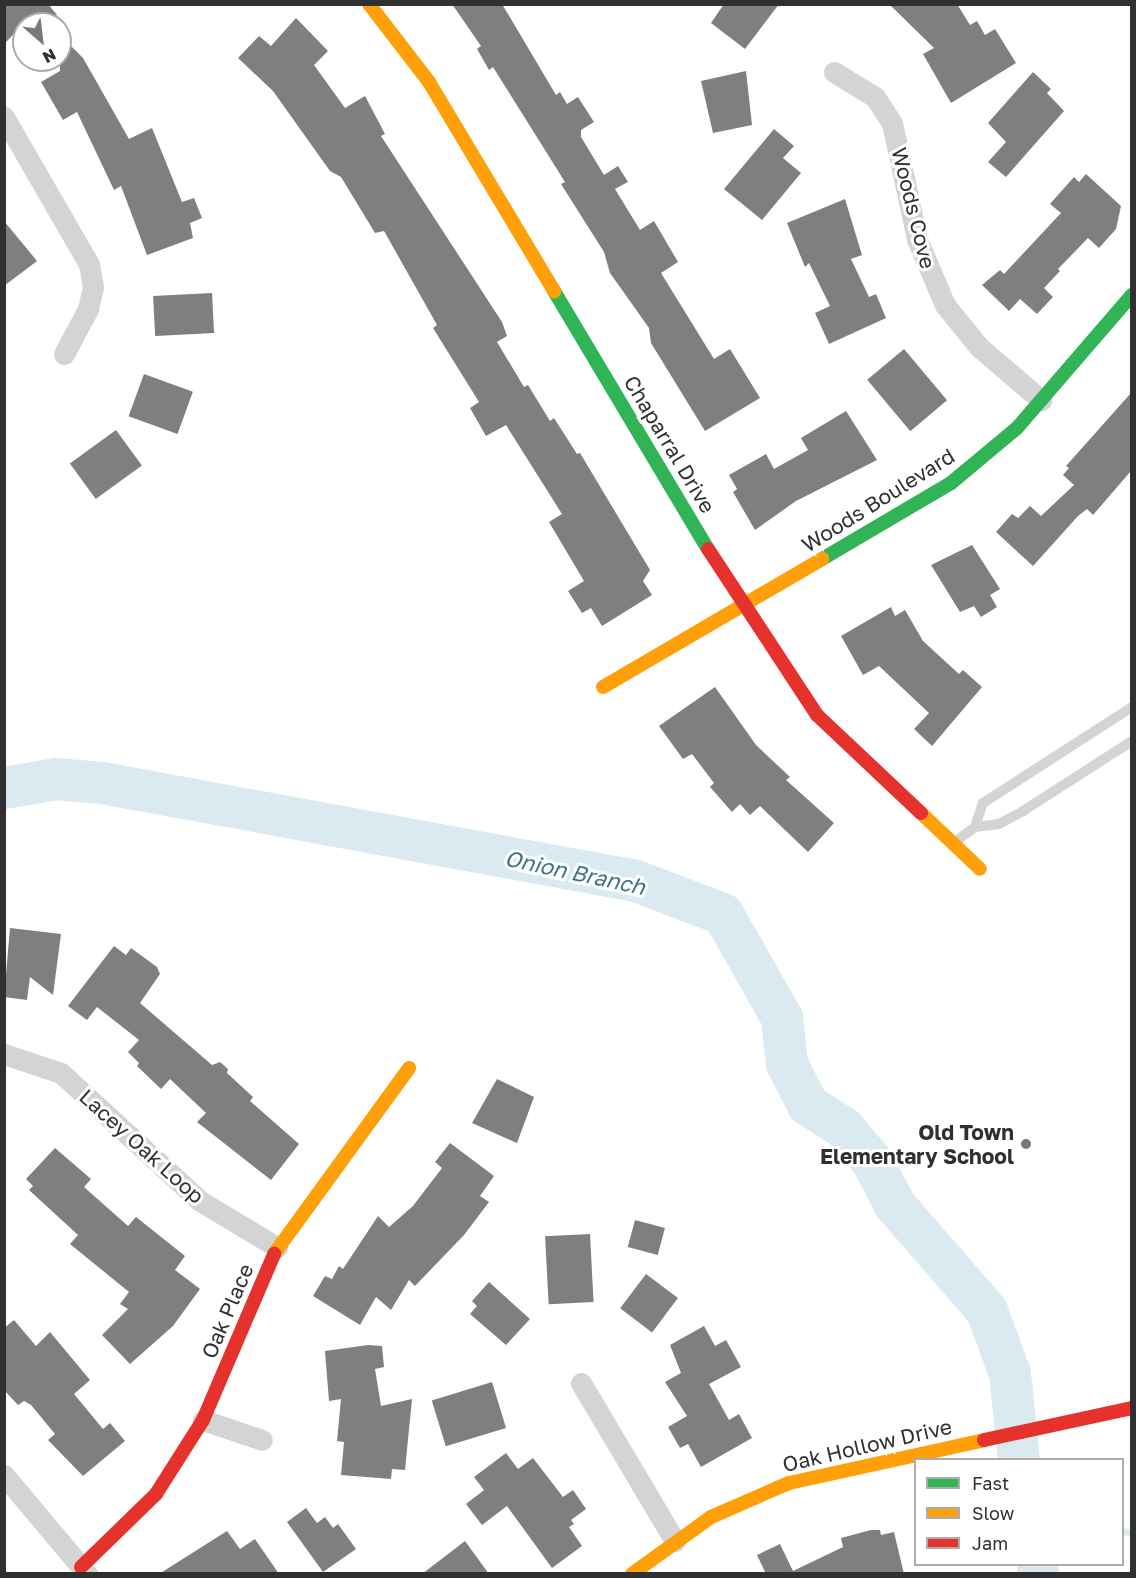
<!DOCTYPE html>
<style>
body{margin:0}
#map{position:relative;width:1136px;height:1578px;overflow:hidden;background:#fff;font-family:"Golos Text",sans-serif}
div>[style]{position:absolute}
.stream>*{height:7px;margin:-3.5px;padding:0 3.5px;transform-origin:3.5px;border-radius:3.5px;background:#dbe9f1}
.river>*{height:42px;margin:-21px;padding:0 21px;transform-origin:21px;border-radius:21px;background:#dbe9f1}
.building>*{inset:0;background:#7f7f7f;transform-origin:0 0}
.lane>*{height:10px;margin:-5px;padding:0 5px;transform-origin:5px;border-radius:5px;background:#d4d4d4}
.street>*{height:21px;margin:-10.5px;padding:0 10.5px;transform-origin:10.5px;border-radius:10.5px;background:#d4d4d4}
.fast>*{height:14px;margin:-7px;padding:0 7px;transform-origin:7px;border-radius:7px;background:#30b455}
.slow>*{height:14px;margin:-7px;padding:0 7px;transform-origin:7px;border-radius:7px;background:#ff9f0a}
.jam>*{height:14px;margin:-7px;padding:0 7px;transform-origin:7px;border-radius:7px;background:#e5322d}
.dots>*{width:16px;height:16px;translate:-50% -50%;box-sizing:border-box;border:3px solid #fff;border-radius:50%}
span{translate:-50% -50%;white-space:nowrap;text-align:center;line-height:1.15;-webkit-text-stroke:6px #fff;paint-order:stroke}
.street-label{font-size:21px;color:#303030}
.poi-label{font-size:21px;color:#303030;font-weight:700}
.right{translate:-100% -50%;text-align:right}
.water-label{font-size:22px;color:#40718f;font-style:italic}
.frame{position:absolute;inset:0;border:6px solid #303030;pointer-events:none}
.legend{position:absolute;left:914px;top:1458px;width:210px;height:108px;box-sizing:border-box;background:#fff;border:2px solid #acacac;margin:0;padding:8px 10px;list-style:none;font-size:18px;color:#303030}
.legend li{display:flex;align-items:center;gap:12px;height:30px}
.legend b{width:30px;border:2px solid #acacac}
.north{position:absolute;left:12px;top:12px;width:60px;height:60px;box-sizing:border-box;background:#fff;border:2px solid #acacac;border-radius:50%;rotate:152deg;font-size:16px;font-weight:700;line-height:24px;text-align:center;color:#303030}
.north::after{content:'';display:block;margin:auto;width:21px;height:27px;background:#787878;clip-path:polygon(50% 0,100% 100%,50% 72%,0 100%)}
</style>
<div id="map">
<div class="stream">
<div style="left:1122px;top:1531px;width:10px;rotate:11deg"></div>
</div>
<div class="river">
<div style="left:4px;top:788px;width:53px;rotate:-9.8deg"></div>
<div style="left:56px;top:779px;width:46px;rotate:5deg"></div>
<div style="left:102px;top:783px;width:543px;rotate:10.4deg"></div>
<div style="left:636px;top:881px;width:93px;rotate:20.8deg"></div>
<div style="left:723px;top:914px;width:120px;rotate:60.4deg"></div>
<div style="left:782px;top:1018px;width:46px;rotate:83.8deg"></div>
<div style="left:787px;top:1064px;width:46px;rotate:62.9deg"></div>
<div style="left:808px;top:1105px;width:43px;rotate:32.6deg"></div>
<div style="left:844px;top:1128px;width:43px;rotate:49.7deg"></div>
<div style="left:872px;top:1161px;width:50px;rotate:62.4deg"></div>
<div style="left:895px;top:1205px;width:140px;rotate:49deg"></div>
<div style="left:987px;top:1311px;width:67px;rotate:69.9deg"></div>
<div style="left:1010px;top:1374px;width:86px;rotate:84deg"></div>
<div style="left:1038px;top:1574px;width:10px;rotate:-90deg"></div>
</div>
<div class="building">
<div style="clip-path:polygon(4px 4px,48px 4px,57px 15px,46px 24px,24px 24px,4px 44px)"></div>
<div style="clip-path:polygon(452px 4px,502px 4px,556px 95px,560px 92px,567px 104px,578px 97px,594px 122px,581px 130px,581px 137px,604px 175px,618px 166px,628px 182px,615px 189px,640px 230px,654px 221px,678px 262px,661px 273px,714px 359px,730px 349px,760px 398px,705px 431px,651px 343px,649px 328px,610px 273px,604px 252px,561px 184px,565px 182px,493px 67px,489px 70px,477px 49px,481px 46px)"></div>
<div style="clip-path:polygon(724px 4px,779px 4px,745px 49px,711px 23px)"></div>
<div style="clip-path:polygon(889px 4px,957px 4px,970px 25px,977px 21px,985px 35px,995px 29px,1016px 63px,951px 103px,923px 54px,934px 48px)"></div>
<div style="clip-path:polygon(296px 18px,328px 51px,314px 65px,345px 108px,365px 96px,385px 134px,381px 136px,502px 322px,507px 336px,497px 342px,524px 387px,528px 385px,550px 421px,554px 418px,577px 454px,580px 453px,650px 570px,643px 581px,652px 595px,602px 626px,591px 608px,582px 613px,568px 591px,584px 581px,549px 522px,562px 514px,506px 425px,486px 436px,470px 408px,479px 402px,433px 328px,437px 325px,384px 231px,375px 233px,341px 177px,330px 171px,273px 91px,238px 58px,259px 36px,271px 46px)"></div>
<div style="clip-path:polygon(60px 35px,83px 58px,129px 139px,152px 128px,182px 202px,194px 198px,202px 218px,190px 223px,193px 238px,147px 255px,121px 186px,114px 190px,77px 112px,63px 120px,41px 82px,60px 71px)"></div>
<div style="clip-path:polygon(746px 71px,752px 125px,713px 133px,701px 81px)"></div>
<div style="clip-path:polygon(1033px 72px,1051px 89px,1047px 93px,1064px 111px,1006px 177px,988px 162px,1006px 142px,988px 123px)"></div>
<div style="clip-path:polygon(774px 129px,794px 146px,783px 158px,801px 173px,762px 220px,724px 189px)"></div>
<div style="clip-path:polygon(1086px 174px,1121px 206px,1116px 229px,1099px 248px,1088px 238px,1058px 269px,1060px 271px,1044px 288px,1053px 297px,1037px 314px,1020px 299px,1009px 311px,982px 285px,1000px 270px,1004px 274px,1061px 213px,1050px 204px,1074px 177px,1079px 182px)"></div>
<div style="clip-path:polygon(845px 199px,862px 255px,851px 259px,869px 297px,876px 294px,886px 318px,829px 344px,815px 313px,830px 306px,809px 263px,805px 267px,787px 223px)"></div>
<div style="clip-path:polygon(4px 221px,37px 261px,4px 286px)"></div>
<div style="left:212px;top:293px;width:40px;height:59px;rotate:87deg"></div>
<div style="left:904px;top:349px;width:67px;height:48px;rotate:50deg"></div>
<div style="left:144px;top:374px;width:52px;height:45px;rotate:20deg"></div>
<div style="clip-path:polygon(1131px 393px,1131px 471px,1093px 515px,1087px 509px,1078px 516px,1033px 566px,996px 532px,1012px 514px,1018px 518px,1030px 506px,1041px 516px,1074px 485px,1063px 475px,1069px 468px,1066px 466px)"></div>
<div style="clip-path:polygon(846px 411px,877px 460px,796px 501px,755px 530px,733px 492px,737px 489px,729px 475px,766px 454px,774px 469px,808px 450px,801px 438px)"></div>
<div style="left:116px;top:430px;width:44px;height:57px;rotate:54deg"></div>
<div style="clip-path:polygon(972px 545px,1000px 589px,990px 595px,997px 607px,981px 617px,974px 606px,960px 612px,931px 565px)"></div>
<div style="clip-path:polygon(891px 607px,895px 616px,905px 610px,923px 641px,959px 674px,963px 670px,982px 687px,932px 746px,914px 729px,929px 713px,879px 666px,863px 675px,841px 636px)"></div>
<div style="clip-path:polygon(715px 687px,756px 745px,790px 777px,786px 780px,834px 823px,808px 852px,760px 806px,750px 815px,740px 804px,732px 812px,710px 787px,714px 783px,692px 754px,683px 759px,659px 726px)"></div>
<div style="clip-path:polygon(10px 928px,61px 934px,53px 995px,30px 977px,27px 1000px,4px 997px)"></div>
<div style="clip-path:polygon(114px 946px,126px 955px,131px 948px,157px 967px,160px 974px,140px 1003px,212px 1065px,220px 1062px,228px 1069px,227px 1073px,253px 1097px,250px 1101px,299px 1144px,271px 1180px,197px 1122px,206px 1113px,170px 1079px,161px 1089px,137px 1066px,139px 1063px,128px 1052px,139px 1040px,97px 1007px,87px 1020px,68px 1006px)"></div>
<div style="clip-path:polygon(497px 1079px,534px 1097px,517px 1143px,472px 1123px)"></div>
<div style="clip-path:polygon(450px 1143px,494px 1176px,480px 1196px,489px 1202px,464px 1235px,415px 1286px,409px 1280px,391px 1310px,376px 1297px,360px 1325px,313px 1296px,325px 1276px,332px 1279px,339px 1266px,343px 1269px,378px 1216px,389px 1227px,413px 1206px,442px 1168px,435px 1162px)"></div>
<div style="clip-path:polygon(55px 1148px,91px 1179px,84px 1187px,128px 1226px,136px 1217px,185px 1256px,175px 1270px,200px 1289px,173px 1326px,130px 1364px,102px 1335px,128px 1309px,120px 1304px,129px 1292px,70px 1244px,78px 1235px,29px 1190px,33px 1186px,26px 1179px)"></div>
<div style="left:635px;top:1220px;width:31px;height:28px;rotate:15deg"></div>
<div style="left:590px;top:1234px;width:68px;height:45px;rotate:87deg"></div>
<div style="left:646px;top:1274px;width:40px;height:43px;rotate:37deg"></div>
<div style="clip-path:polygon(489px 1282px,530px 1319px,506px 1345px,470px 1314px,477px 1306px,472px 1301px)"></div>
<div style="clip-path:polygon(14px 1320px,36px 1346px,50px 1332px,90px 1380px,74px 1394px,103px 1429px,110px 1423px,125px 1441px,83px 1476px,48px 1440px,55px 1434px,31px 1405px,24px 1401px,18px 1405px,4px 1390px,4px 1328px)"></div>
<div style="clip-path:polygon(704px 1326px,715px 1346px,726px 1340px,741px 1367px,709px 1384px,729px 1420px,739px 1414px,752px 1438px,701px 1467px,688px 1444px,680px 1448px,668px 1427px,687px 1416px,665px 1382px,681px 1373px,670px 1345px)"></div>
<div style="clip-path:polygon(368px 1345px,382px 1346px,384px 1367px,375px 1369px,381px 1406px,412px 1399px,405px 1470px,392px 1469px,391px 1479px,341px 1475px,344px 1442px,337px 1441px,341px 1399px,329px 1401px,325px 1351px)"></div>
<div style="left:492px;top:1382px;width:48px;height:63px;rotate:73deg"></div>
<div style="clip-path:polygon(506px 1453px,518px 1469px,533px 1458px,563px 1497px,573px 1490px,586px 1509px,571px 1520px,574px 1524px,569px 1527px,582px 1546px,552px 1568px,507px 1506px,482px 1525px,466px 1504px,484px 1490px,474px 1477px)"></div>
<div style="clip-path:polygon(306px 1508px,317px 1523px,325px 1517px,333px 1528px,338px 1524px,356px 1549px,323px 1572px,287px 1522px)"></div>
<div style="clip-path:polygon(871px 1530px,880px 1530px,881px 1535px,894px 1532px,904px 1574px,766px 1574px,757px 1555px,780px 1544px,793px 1571px,843px 1547px,841px 1538px)"></div>
<div style="clip-path:polygon(227px 1531px,240px 1549px,255px 1539px,279px 1574px,159px 1574px)"></div>
<div style="clip-path:polygon(465px 1541px,489px 1574px,422px 1574px)"></div>
</div>
<div class="lane">
<div style="left:975px;top:827px;width:25px;rotate:-72deg"></div>
<div style="left:983px;top:803px;width:177px;rotate:-32.8deg"></div>
<div style="left:955px;top:842px;width:25px;rotate:-37deg"></div>
<div style="left:975px;top:827px;width:24px;rotate:-7deg"></div>
<div style="left:999px;top:824px;width:27px;rotate:-28deg"></div>
<div style="left:1023px;top:811px;width:130px;rotate:-32.7deg"></div>
</div>
<div class="street">
<div style="left:834px;top:72px;width:48px;rotate:31.4deg"></div>
<div style="left:875px;top:97px;width:31px;rotate:57deg"></div>
<div style="left:892px;top:123px;width:119px;rotate:77.8deg"></div>
<div style="left:917px;top:239px;width:72px;rotate:67deg"></div>
<div style="left:945px;top:305px;width:54px;rotate:51deg"></div>
<div style="left:979px;top:347px;width:82px;rotate:40.5deg"></div>
<div style="left:4px;top:117px;width:170px;rotate:60deg"></div>
<div style="left:89px;top:264px;width:23px;rotate:80deg"></div>
<div style="left:93px;top:287px;width:23px;rotate:103deg"></div>
<div style="left:88px;top:309px;width:51px;rotate:118.1deg"></div>
<div style="left:4px;top:1054px;width:60px;rotate:18.4deg"></div>
<div style="left:61px;top:1073px;width:189px;rotate:42.6deg"></div>
<div style="left:200px;top:1201px;width:90px;rotate:30.9deg"></div>
<div style="left:581px;top:1383px;width:184px;rotate:59.3deg"></div>
<div style="left:203px;top:1420px;width:62px;rotate:18.7deg"></div>
<div style="left:4px;top:1475px;width:129px;rotate:50deg"></div>
</div>
<div class="fast">
<div style="left:554px;top:291px;width:300px;rotate:59.2deg"></div>
<div style="left:822px;top:559px;width:150px;rotate:-30.5deg"></div>
<div style="left:951px;top:483px;width:86px;rotate:-39.8deg"></div>
<div style="left:1017px;top:428px;width:176px;rotate:-49.2deg"></div>
</div>
<div class="slow">
<div style="left:369px;top:4px;width:98px;rotate:52.4deg"></div>
<div style="left:429px;top:82px;width:244px;rotate:59.1deg"></div>
<div style="left:603px;top:687px;width:254px;rotate:-30.3deg"></div>
<div style="left:921px;top:813px;width:81px;rotate:43.5deg"></div>
<div style="left:274px;top:1254px;width:230px;rotate:-54deg"></div>
<div style="left:632px;top:1574px;width:97px;rotate:-35.8deg"></div>
<div style="left:711px;top:1517px;width:85px;rotate:-23.6deg"></div>
<div style="left:789px;top:1483px;width:200px;rotate:-12.4deg"></div>
</div>
<div class="jam">
<div style="left:708px;top:549px;width:199px;rotate:56.7deg"></div>
<div style="left:817px;top:715px;width:143px;rotate:43.3deg"></div>
<div style="left:984px;top:1440px;width:151px;rotate:-12.2deg"></div>
<div style="left:81px;top:1567px;width:105px;rotate:-44.2deg"></div>
<div style="left:156px;top:1494px;width:88px;rotate:-57.6deg"></div>
<div style="left:203px;top:1420px;width:181px;rotate:-66.8deg"></div>
</div>
<div class="dots">
<div style="left:1026px;top:1144px;background:#787878"></div>
</div>
<div class="street-label">
<span style="left:914px;top:208px;rotate:76deg">Woods Cove</span>
<span style="left:670px;top:444px;rotate:59deg">Chaparral Drive</span>
<span style="left:878px;top:500px;rotate:-32deg">Woods Boulevard</span>
<span style="left:142px;top:1146px;rotate:42deg">Lacey Oak Loop</span>
<span style="left:227px;top:1311px;rotate:-67deg">Oak Place</span>
<span style="left:867px;top:1445px;rotate:-13deg">Oak Hollow Drive</span>
</div>
<div class="poi-label">
<span class="right" style="left:1014px;top:1144px">Old Town<br>Elementary School</span>
</div>
<div class="water-label">
<span style="left:575px;top:872px;rotate:12deg">Onion Branch</span>
</div>
<div class="frame"></div>
<ul class="legend">
<li><b style="height:8px;background:#30b455"></b>Fast</li>
<li><b style="height:8px;background:#ff9f0a"></b>Slow</li>
<li><b style="height:8px;background:#e5322d"></b>Jam</li>
</ul>
<div class="north">N</div>
</div>
